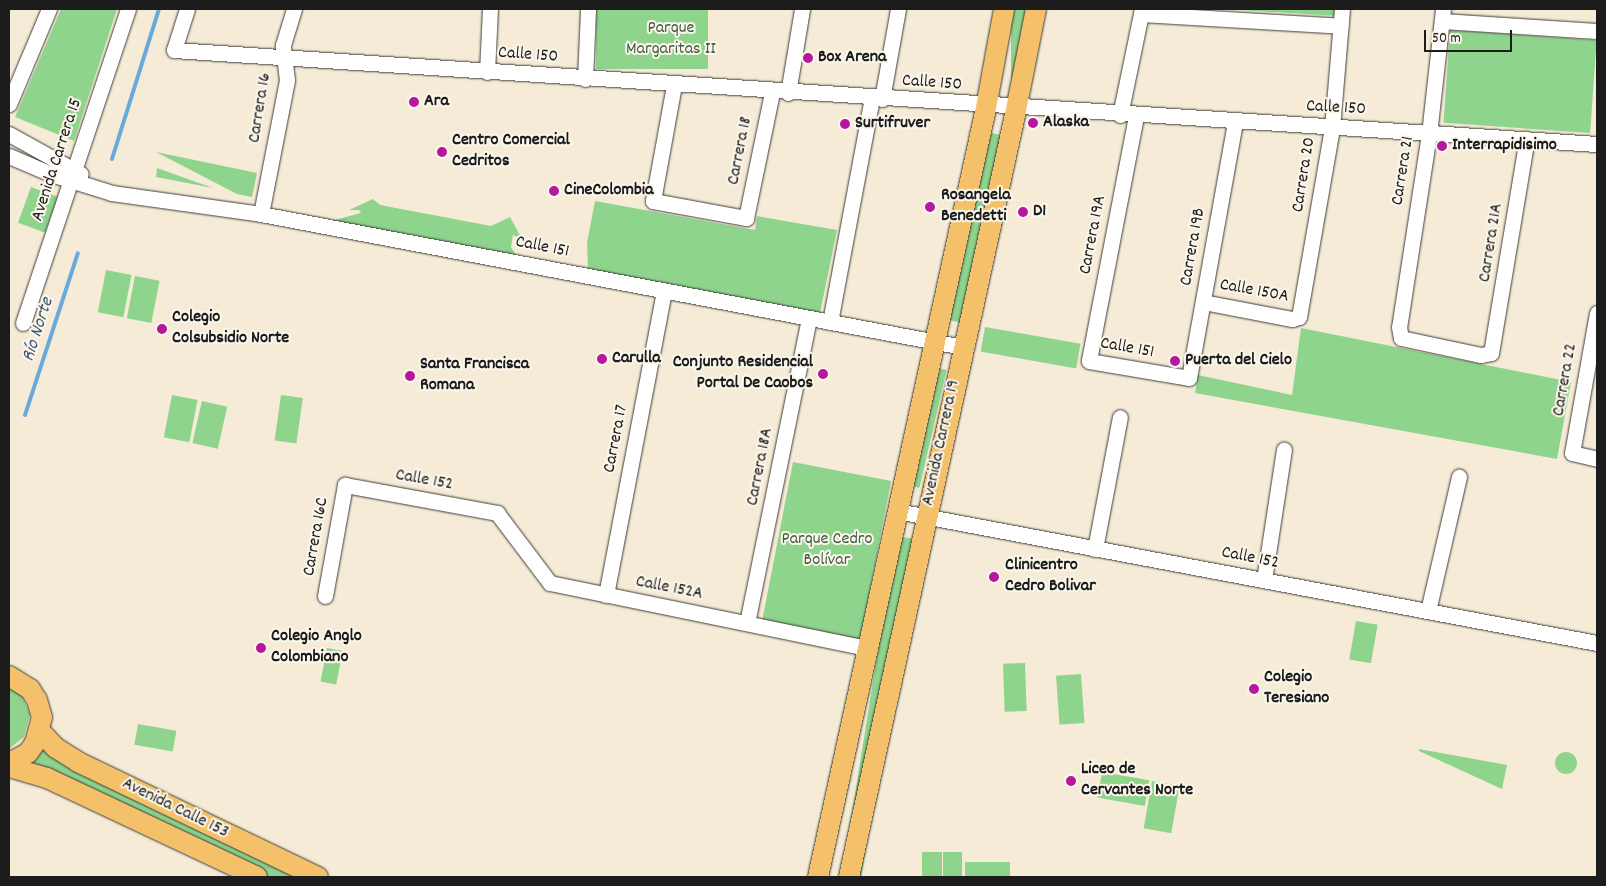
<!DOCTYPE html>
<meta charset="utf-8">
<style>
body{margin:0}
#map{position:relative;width:1606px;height:886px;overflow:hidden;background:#f6ebd6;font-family:Dekko,sans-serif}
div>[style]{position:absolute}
.green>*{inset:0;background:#8fd48d;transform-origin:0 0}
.round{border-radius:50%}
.stream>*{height:4px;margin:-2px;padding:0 2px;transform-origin:2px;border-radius:2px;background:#69aadd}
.roads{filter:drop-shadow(0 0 1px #3d3b38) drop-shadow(0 0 1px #3d3b38)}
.minor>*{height:15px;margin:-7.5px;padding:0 7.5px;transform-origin:7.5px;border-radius:7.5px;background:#fff}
.major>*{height:20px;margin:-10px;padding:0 10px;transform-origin:10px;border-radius:10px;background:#f4c16a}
.dots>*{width:14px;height:14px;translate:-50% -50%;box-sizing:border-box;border:2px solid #fbf7ec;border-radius:50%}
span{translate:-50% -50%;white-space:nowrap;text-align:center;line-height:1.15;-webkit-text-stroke:4px #fbf7ec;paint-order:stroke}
.park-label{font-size:18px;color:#445c44}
.street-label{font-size:18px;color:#1c1c1c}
.poi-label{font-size:18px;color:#1c1c1c;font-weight:700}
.left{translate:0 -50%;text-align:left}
.right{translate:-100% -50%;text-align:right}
.water-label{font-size:19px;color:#3f5c73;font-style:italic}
.frame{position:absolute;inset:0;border:10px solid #1c1c1c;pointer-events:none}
.scale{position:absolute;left:1424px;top:30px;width:88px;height:22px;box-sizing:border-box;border:2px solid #1c1c1c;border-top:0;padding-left:6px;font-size:15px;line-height:18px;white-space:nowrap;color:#1c1c1c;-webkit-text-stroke:4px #fbf7ec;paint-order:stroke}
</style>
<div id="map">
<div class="green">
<div style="clip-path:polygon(61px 9px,117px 9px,74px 141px,15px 117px)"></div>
<div style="left:596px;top:9px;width:112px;height:60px"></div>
<div style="left:1011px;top:9px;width:18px;height:70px"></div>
<div style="clip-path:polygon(1224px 9px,1337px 9px,1337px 16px)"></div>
<div style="left:1450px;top:30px;width:147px;height:93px;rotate:4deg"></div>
<div style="left:987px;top:132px;width:19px;height:192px;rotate:12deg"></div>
<div style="clip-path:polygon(156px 152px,257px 173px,252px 197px,237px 194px)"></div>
<div style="clip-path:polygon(157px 168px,213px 188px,156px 177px)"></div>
<div style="left:31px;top:187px;width:29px;height:38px;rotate:20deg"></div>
<div style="clip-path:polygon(373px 199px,380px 205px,491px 226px,510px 217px,522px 239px,513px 235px,511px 247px,517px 257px,331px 221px,361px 213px,359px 210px,349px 210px)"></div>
<div style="clip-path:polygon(595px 201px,755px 230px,757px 216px,837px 230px,820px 313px,588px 269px,587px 243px)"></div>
<div style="left:106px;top:270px;width:26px;height:43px;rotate:11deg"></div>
<div style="left:135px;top:276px;width:25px;height:43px;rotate:11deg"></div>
<div style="left:985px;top:327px;width:97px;height:25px;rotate:10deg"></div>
<div style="clip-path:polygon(1301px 328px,1571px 382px,1557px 459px,1195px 393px,1198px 375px,1292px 395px)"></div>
<div style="left:934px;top:367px;width:13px;height:121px;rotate:13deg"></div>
<div style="left:172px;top:395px;width:26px;height:43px;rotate:11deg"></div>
<div style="left:281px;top:395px;width:22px;height:46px;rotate:8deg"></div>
<div style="left:202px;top:401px;width:26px;height:43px;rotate:13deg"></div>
<div style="left:793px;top:462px;width:100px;height:164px;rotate:11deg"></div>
<div style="left:896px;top:536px;width:19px;height:348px;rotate:9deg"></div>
<div style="left:1356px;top:621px;width:22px;height:39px;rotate:10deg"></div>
<div style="left:327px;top:648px;width:16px;height:34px;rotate:11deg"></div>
<div style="left:1025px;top:663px;width:48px;height:22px;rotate:88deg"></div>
<div style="left:1081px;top:674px;width:49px;height:25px;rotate:86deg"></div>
<div style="clip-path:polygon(9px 684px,20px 692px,30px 714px,24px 737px,9px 749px)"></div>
<div style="left:138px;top:724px;width:39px;height:21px;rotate:10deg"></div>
<div style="clip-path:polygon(40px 746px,53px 756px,308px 877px,270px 877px,24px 761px)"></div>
<div style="clip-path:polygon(1419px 749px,1507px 765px,1502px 789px,1419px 751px)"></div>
<div class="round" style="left:1555px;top:752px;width:22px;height:22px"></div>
<div style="left:1102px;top:772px;width:48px;height:26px;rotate:10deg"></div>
<div style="left:1152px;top:781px;width:28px;height:48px;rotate:10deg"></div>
<div style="left:922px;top:852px;width:20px;height:25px"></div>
<div style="left:943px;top:852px;width:19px;height:25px"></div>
<div style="left:1010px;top:862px;width:15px;height:45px;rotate:90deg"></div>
</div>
<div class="stream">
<div style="left:112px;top:159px;width:157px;rotate:-72.6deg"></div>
<div style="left:25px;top:415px;width:170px;rotate:-71.9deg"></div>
</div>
<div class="roads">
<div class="minor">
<div style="left:187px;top:9px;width:43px;rotate:107.6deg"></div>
<div style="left:174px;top:50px;width:1426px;rotate:3.78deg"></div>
<div style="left:1443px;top:9px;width:126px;rotate:96.4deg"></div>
<div style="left:1429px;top:134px;width:195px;rotate:98.8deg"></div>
<div style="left:1399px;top:327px;width:11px;rotate:80deg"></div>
<div style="left:1401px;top:338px;width:82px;rotate:12deg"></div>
<div style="left:1481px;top:355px;width:10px;rotate:-11deg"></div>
<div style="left:1491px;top:353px;width:217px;rotate:-80.5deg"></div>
<div style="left:1141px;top:14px;width:200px;rotate:3.4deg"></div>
<div style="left:1442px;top:21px;width:155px;rotate:3.7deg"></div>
<div style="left:487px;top:72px;width:63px;rotate:-87.3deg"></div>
<div style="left:585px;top:79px;width:70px;rotate:-87.5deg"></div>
<div style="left:674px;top:85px;width:118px;rotate:100.3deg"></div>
<div style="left:653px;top:201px;width:95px;rotate:10.4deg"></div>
<div style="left:746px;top:218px;width:129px;rotate:-78.3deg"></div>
<div style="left:788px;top:93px;width:85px;rotate:-80.5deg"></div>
<div style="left:882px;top:99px;width:91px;rotate:-79.9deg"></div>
<div style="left:9px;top:104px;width:103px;rotate:-67.2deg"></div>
<div style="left:1120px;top:115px;width:108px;rotate:-78.3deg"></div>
<div style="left:1136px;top:116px;width:249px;rotate:100.9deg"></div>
<div style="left:1089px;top:361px;width:101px;rotate:9.6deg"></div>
<div style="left:1189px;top:378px;width:260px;rotate:-79.8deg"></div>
<div style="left:9px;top:134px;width:82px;rotate:29.1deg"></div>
<div style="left:9px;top:156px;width:46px;rotate:23.2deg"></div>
<div style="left:51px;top:174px;width:64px;rotate:17.3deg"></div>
<div style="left:112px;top:193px;width:150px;rotate:8deg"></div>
<div style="left:261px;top:214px;width:714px;rotate:10.73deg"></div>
<div style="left:261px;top:214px;width:136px;rotate:-79deg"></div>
<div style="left:287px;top:80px;width:35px;rotate:-97deg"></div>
<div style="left:283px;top:45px;width:38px;rotate:-73deg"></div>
<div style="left:1203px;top:302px;width:91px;rotate:10.8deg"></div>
<div style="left:1292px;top:319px;width:7px;rotate:-16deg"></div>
<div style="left:1299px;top:317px;width:192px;rotate:-80.1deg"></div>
<div style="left:1332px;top:128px;width:119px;rotate:-85.2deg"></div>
<div style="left:1597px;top:313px;width:142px;rotate:100.1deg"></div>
<div style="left:1572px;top:453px;width:26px;rotate:13deg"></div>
<div style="left:830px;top:322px;width:228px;rotate:-79.4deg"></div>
<div style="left:23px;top:323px;width:331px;rotate:-71.5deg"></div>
<div style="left:897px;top:511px;width:712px;rotate:10.68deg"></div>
<div style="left:1095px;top:549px;width:134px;rotate:-79.3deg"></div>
<div style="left:1264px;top:580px;width:132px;rotate:-81.3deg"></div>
<div style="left:606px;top:595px;width:310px;rotate:-79.2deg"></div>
<div style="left:325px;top:596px;width:113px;rotate:-79.8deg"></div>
<div style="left:345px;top:485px;width:155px;rotate:10.4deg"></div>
<div style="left:497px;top:513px;width:88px;rotate:52.9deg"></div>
<div style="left:550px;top:583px;width:324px;rotate:11.6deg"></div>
<div style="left:1428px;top:611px;width:138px;rotate:-77deg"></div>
<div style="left:747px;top:623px;width:311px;rotate:-78.5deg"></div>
</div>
<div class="major">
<div style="left:9px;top:676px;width:25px;rotate:32deg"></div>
<div style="left:30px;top:689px;width:13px;rotate:58deg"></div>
<div style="left:37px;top:700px;width:18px;rotate:74deg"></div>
<div style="left:42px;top:717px;width:27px;rotate:105deg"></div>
<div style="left:35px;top:743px;width:12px;rotate:125deg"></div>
<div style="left:28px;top:753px;width:21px;rotate:152deg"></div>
<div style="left:40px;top:731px;width:23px;rotate:47deg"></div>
<div style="left:56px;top:748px;width:26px;rotate:32deg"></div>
<div style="left:78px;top:762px;width:266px;rotate:25.6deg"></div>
<div style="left:9px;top:767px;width:40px;rotate:16deg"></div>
<div style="left:47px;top:778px;width:232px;rotate:25.2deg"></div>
<div style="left:818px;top:877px;width:782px;rotate:-77.67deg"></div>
<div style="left:985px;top:113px;width:106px;rotate:-79.6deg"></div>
<div style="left:849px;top:877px;width:780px;rotate:-77.71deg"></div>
<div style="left:1015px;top:115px;width:108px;rotate:-78.8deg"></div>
</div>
</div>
<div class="dots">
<div style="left:808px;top:58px;background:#b5179e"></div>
<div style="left:414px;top:102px;background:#b5179e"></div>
<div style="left:1033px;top:123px;background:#b5179e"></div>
<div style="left:845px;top:124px;background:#b5179e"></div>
<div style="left:1442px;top:146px;background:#b5179e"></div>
<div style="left:442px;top:152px;background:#b5179e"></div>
<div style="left:554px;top:191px;background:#b5179e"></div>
<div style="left:930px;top:207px;background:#b5179e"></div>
<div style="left:1023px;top:212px;background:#b5179e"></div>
<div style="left:162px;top:329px;background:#b5179e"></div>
<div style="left:602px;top:359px;background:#b5179e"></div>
<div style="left:1175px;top:361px;background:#b5179e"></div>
<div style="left:823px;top:374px;background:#b5179e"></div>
<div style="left:410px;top:376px;background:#b5179e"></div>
<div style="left:994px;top:577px;background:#b5179e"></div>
<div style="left:261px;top:648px;background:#b5179e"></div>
<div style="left:1254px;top:689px;background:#b5179e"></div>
<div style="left:1071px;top:781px;background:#b5179e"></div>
</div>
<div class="park-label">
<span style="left:671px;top:40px">Parque<br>Margaritas II</span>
<span style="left:827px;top:551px">Parque Cedro<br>Bolívar</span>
</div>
<div class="street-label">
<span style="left:528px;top:56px;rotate:4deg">Calle 150</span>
<span style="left:932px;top:84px;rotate:4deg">Calle 150</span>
<span style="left:261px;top:108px;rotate:-81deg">Carrera 16</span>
<span style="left:1336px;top:109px;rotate:3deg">Calle 150</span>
<span style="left:741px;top:151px;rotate:-79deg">Carrera 18</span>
<span style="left:58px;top:160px;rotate:-72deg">Avenida Carrera 15</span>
<span style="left:1404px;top:171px;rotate:-81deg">Carrera 21</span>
<span style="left:1305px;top:175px;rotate:-81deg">Carrera 20</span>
<span style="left:1094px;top:235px;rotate:-79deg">Carrera 19A</span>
<span style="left:1492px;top:243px;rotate:-81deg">Carrera 21A</span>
<span style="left:1194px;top:247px;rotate:-80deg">Carrera 19B</span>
<span style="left:542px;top:248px;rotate:11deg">Calle 151</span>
<span style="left:1254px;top:292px;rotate:10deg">Calle 150A</span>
<span style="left:1127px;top:349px;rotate:10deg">Calle 151</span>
<span style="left:1566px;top:380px;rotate:-80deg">Carrera 22</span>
<span style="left:617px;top:439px;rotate:-79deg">Carrera 17</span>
<span style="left:942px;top:443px;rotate:-78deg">Avenida Carrera 19</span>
<span style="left:761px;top:467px;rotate:-79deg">Carrera 18A</span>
<span style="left:424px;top:481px;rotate:10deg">Calle 152</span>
<span style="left:317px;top:537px;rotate:-80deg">Carrera 16C</span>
<span style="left:1250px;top:559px;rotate:11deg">Calle 152</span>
<span style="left:669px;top:589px;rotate:11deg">Calle 152A</span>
<span style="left:175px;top:809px;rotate:26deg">Avenida Calle 153</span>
</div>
<div class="poi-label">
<span class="left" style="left:818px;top:58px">Box Arena</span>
<span class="left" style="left:424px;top:102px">Ara</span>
<span class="left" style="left:1043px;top:123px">Alaska</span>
<span class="left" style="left:855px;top:124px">Surtifruver</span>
<span class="left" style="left:452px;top:152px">Centro Comercial<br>Cedritos</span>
<span class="left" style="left:1452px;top:146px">Interrapidisimo</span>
<span class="left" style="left:564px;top:191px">CineColombia</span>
<span class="left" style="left:941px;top:207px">Rosangela<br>Benedetti</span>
<span class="left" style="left:1033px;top:212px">D1</span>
<span class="left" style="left:172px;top:329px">Colegio<br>Colsubsidio Norte</span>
<span class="left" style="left:612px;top:359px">Carulla</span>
<span class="left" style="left:1185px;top:361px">Puerta del Cielo</span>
<span class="right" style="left:813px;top:374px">Conjunto Residencial<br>Portal De Caobos</span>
<span class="left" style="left:420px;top:376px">Santa Francisca<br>Romana</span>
<span class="left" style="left:1005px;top:577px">Clinicentro<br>Cedro Bolivar</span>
<span class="left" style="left:271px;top:648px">Colegio Anglo<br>Colombiano</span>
<span class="left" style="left:1264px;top:689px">Colegio<br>Teresiano</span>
<span class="left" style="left:1081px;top:781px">Liceo de<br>Cervantes Norte</span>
</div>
<div class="water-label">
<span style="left:39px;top:330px;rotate:-72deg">Río Norte</span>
</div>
<div class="frame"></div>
<div class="scale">50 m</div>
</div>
